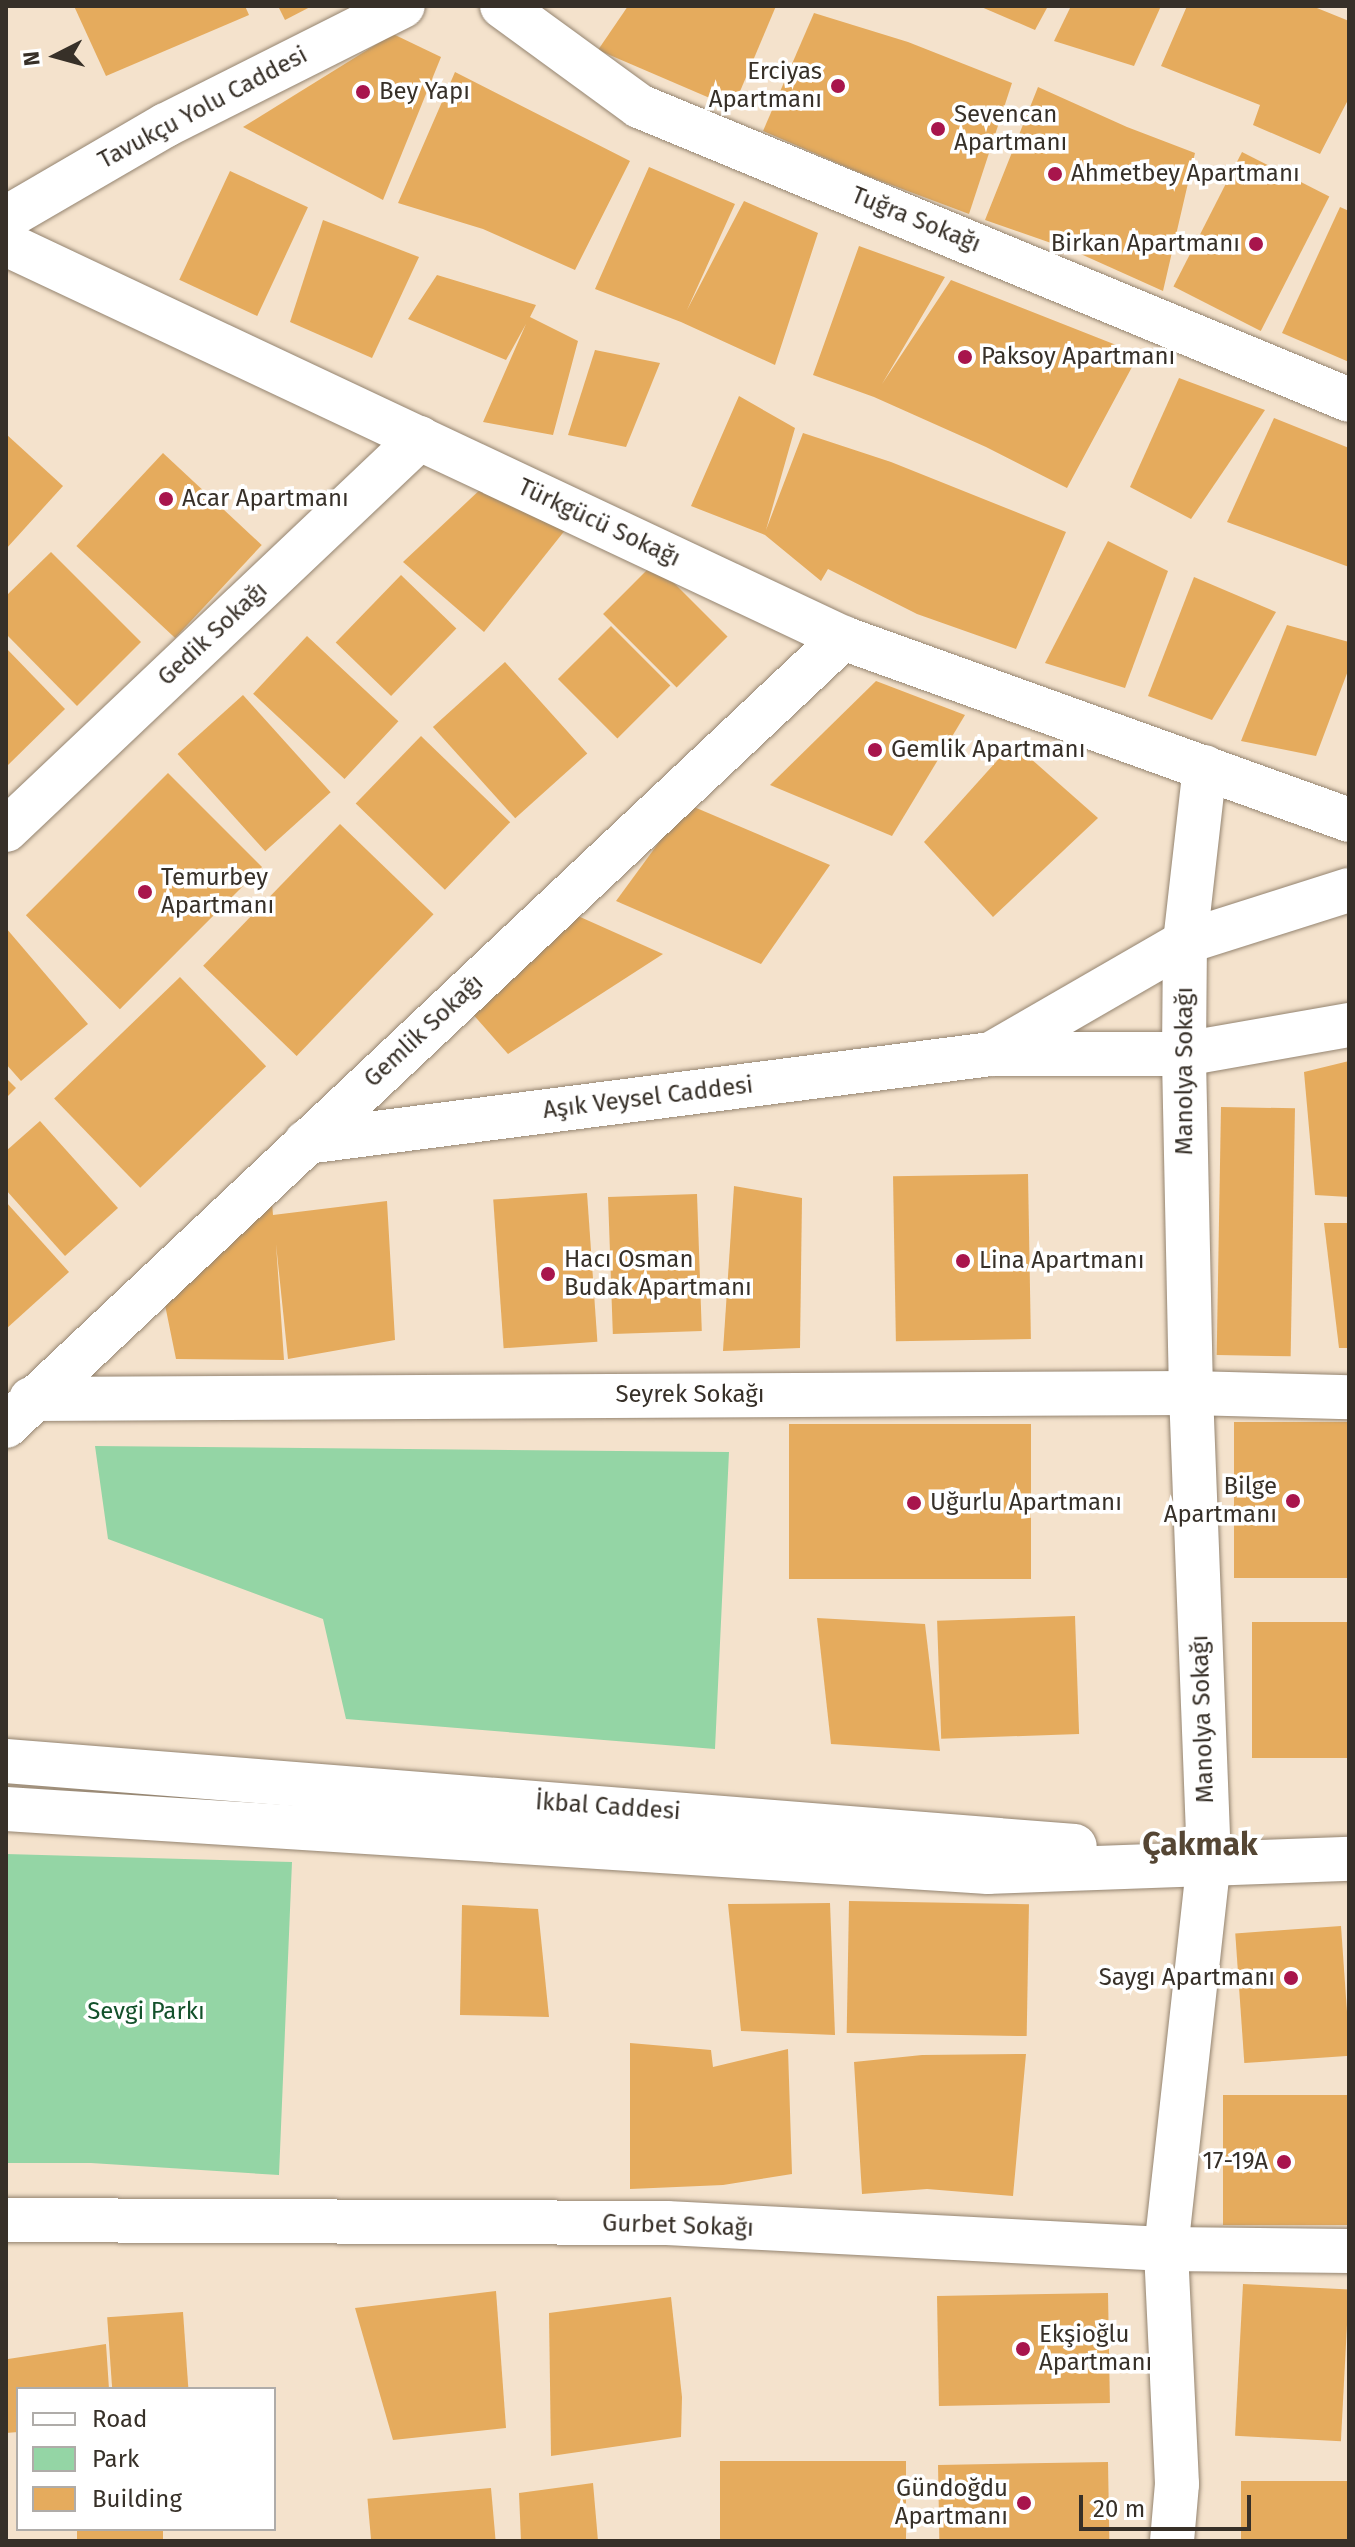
<!DOCTYPE html>
<meta charset="utf-8">
<style>
body{margin:0}
#map{position:relative;width:1355px;height:2547px;overflow:hidden;background:#f4e2cc;font-family:"Fira Sans",sans-serif}
div>[style]{position:absolute}
.green>*{inset:0;background:#94d5a5}
.building>*{inset:0;background:#e5ab5d;transform-origin:0 0}
.roads{filter:drop-shadow(0 0 2px #948470) drop-shadow(0 0 2px #948470)}
.minor>*{height:44px;margin:-22px;padding:0 22px;transform-origin:22px;border-radius:22px;background:#fff}
.secondary>*{height:44px;margin:-22px;padding:0 22px;transform-origin:22px;border-radius:22px;background:#fff}
.primary>*{height:44px;margin:-22px;padding:0 22px;transform-origin:22px;border-radius:22px;background:#fff}
.dots>*{width:22px;height:22px;translate:-50% -50%;box-sizing:border-box;border:4px solid #fff;border-radius:50%}
span{translate:-50% -50%;white-space:nowrap;text-align:center;line-height:1.15;-webkit-text-stroke:7px #fff;paint-order:stroke}
.poi-label{font-size:24px;color:#373028}
.right{translate:-100% -50%;text-align:right}
.left{translate:0 -50%;text-align:left}
.street-label{font-size:24px;color:#373028}
.park-label{font-size:24px;color:#13512b}
.district-label{font-size:32px;color:#554634;font-weight:700}
.frame{position:absolute;inset:0;border:8px solid #373028;pointer-events:none}
.legend{position:absolute;left:16px;top:2387px;width:260px;height:144px;box-sizing:border-box;background:#fff;border:2px solid #afaca9;margin:0;padding:10px 14px;list-style:none;font-size:24px;color:#373028}
.legend li{display:flex;align-items:center;gap:16px;height:40px}
.legend b{width:40px;border:2px solid #afaca9}
.north{position:absolute;left:16px;top:16px;width:80px;height:80px;-webkit-text-stroke:6px #fff;paint-order:stroke;rotate:264deg;font-size:22px;font-weight:700;line-height:32px;text-align:center;color:#373028}
.north::after{content:'';display:block;margin:auto;width:28px;height:36px;background:#373028;clip-path:polygon(50% 0,100% 100%,50% 72%,0 100%)}
.scale{position:absolute;left:1079px;top:2495px;width:172px;height:36px;box-sizing:border-box;border:4px solid #373028;border-top:0;padding-left:10px;font-size:24px;line-height:28px;white-space:nowrap;color:#373028;-webkit-text-stroke:6px #fff;paint-order:stroke}
</style>
<div id="map">
<div class="green">
<div style="clip-path:polygon(95px 1446px,729px 1452px,715px 1749px,346px 1719px,323px 1619px,108px 1539px)"></div>
<div style="clip-path:polygon(6px 1854px,292px 1862px,279px 2175px,91px 2163px,6px 2163px)"></div>
</div>
<div class="building">
<div style="clip-path:polygon(74px 6px,245px 6px,249px 15px,106px 76px)"></div>
<div style="clip-path:polygon(278px 6px,312px 6px,285px 20px)"></div>
<div style="clip-path:polygon(628px 6px,776px 6px,733px 108px,598px 50px)"></div>
<div style="clip-path:polygon(979px 6px,1048px 6px,1035px 30px)"></div>
<div style="clip-path:polygon(1071px 6px,1161px 6px,1134px 66px,1054px 41px)"></div>
<div style="clip-path:polygon(1187px 6px,1312px 6px,1349px 21px,1349px 98px,1320px 154px,1253px 125px,1260px 105px,1161px 66px)"></div>
<div style="clip-path:polygon(814px 13px,908px 42px,1012px 83px,969px 214px,865px 175px,763px 131px)"></div>
<div style="clip-path:polygon(393px 34px,441px 57px,383px 200px,243px 127px)"></div>
<div style="clip-path:polygon(455px 72px,630px 161px,575px 270px,483px 229px,398px 203px)"></div>
<div style="clip-path:polygon(1038px 87px,1127px 127px,1195px 153px,1163px 291px,1074px 251px,985px 220px)"></div>
<div style="left:1242px;top:152px;width:98px;height:151px;rotate:27deg"></div>
<div style="clip-path:polygon(649px 167px,735px 204px,687px 310px,744px 201px,818px 233px,775px 365px,681px 322px,595px 289px)"></div>
<div style="left:230px;top:171px;width:86px;height:120px;rotate:25deg"></div>
<div style="clip-path:polygon(1340px 207px,1349px 211px,1349px 362px,1282px 333px)"></div>
<div style="clip-path:polygon(323px 220px,419px 257px,372px 358px,290px 322px)"></div>
<div style="clip-path:polygon(859px 246px,945px 277px,882px 384px,951px 280px,1139px 354px,1067px 488px,986px 447px,874px 397px,813px 375px)"></div>
<div style="clip-path:polygon(437px 275px,536px 305px,530px 317px,578px 341px,553px 435px,483px 422px,526px 324px,506px 360px,408px 319px)"></div>
<div style="clip-path:polygon(595px 350px,660px 363px,626px 447px,568px 435px)"></div>
<div style="clip-path:polygon(1179px 378px,1265px 410px,1191px 519px,1130px 487px)"></div>
<div style="clip-path:polygon(739px 396px,795px 428px,766px 530px,803px 433px,891px 462px,1066px 532px,1016px 649px,917px 614px,828px 569px,821px 581px,765px 535px,691px 506px)"></div>
<div style="clip-path:polygon(1274px 418px,1349px 448px,1349px 567px,1227px 522px)"></div>
<div style="clip-path:polygon(6px 434px,63px 486px,6px 549px)"></div>
<div style="left:163px;top:453px;width:135px;height:127px;rotate:43deg"></div>
<div style="clip-path:polygon(484px 486px,566px 529px,484px 632px,403px 562px)"></div>
<div style="clip-path:polygon(1108px 541px,1168px 571px,1125px 688px,1045px 663px)"></div>
<div style="clip-path:polygon(51px 552px,141px 642px,77px 706px,6px 634px,6px 596px)"></div>
<div style="left:654px;top:563px;width:104px;height:72px;rotate:45deg"></div>
<div style="left:401px;top:575px;width:77px;height:94px;rotate:44deg"></div>
<div style="clip-path:polygon(1194px 577px,1276px 612px,1212px 720px,1148px 696px)"></div>
<div style="clip-path:polygon(1287px 625px,1349px 642px,1349px 668px,1316px 756px,1241px 741px)"></div>
<div style="left:611px;top:626px;width:84px;height:75px;rotate:45deg"></div>
<div style="left:307px;top:636px;width:125px;height:79px;rotate:43deg"></div>
<div style="clip-path:polygon(6px 648px,65px 709px,6px 767px)"></div>
<div style="left:505px;top:662px;width:123px;height:97px;rotate:48deg"></div>
<div style="clip-path:polygon(876px 681px,965px 715px,892px 836px,770px 785px)"></div>
<div style="left:243px;top:695px;width:131px;height:88px;rotate:48deg"></div>
<div style="left:421px;top:736px;width:124px;height:94px;rotate:44deg"></div>
<div style="clip-path:polygon(1013px 743px,1098px 818px,993px 917px,924px 842px)"></div>
<div style="left:168px;top:773px;width:133px;height:201px;rotate:45deg"></div>
<div style="clip-path:polygon(687px 804px,830px 865px,761px 964px,616px 901px)"></div>
<div style="left:340px;top:824px;width:130px;height:197px;rotate:44deg"></div>
<div style="clip-path:polygon(569px 912px,663px 954px,508px 1054px,463px 1003px)"></div>
<div style="clip-path:polygon(6px 928px,88px 1024px,21px 1081px,6px 1064px)"></div>
<div style="left:180px;top:977px;width:124px;height:175px;rotate:46deg"></div>
<div style="clip-path:polygon(1349px 1061px,1349px 1197px,1315px 1195px,1304px 1072px)"></div>
<div style="clip-path:polygon(6px 1078px,16px 1088px,6px 1098px)"></div>
<div style="left:1221px;top:1107px;width:74px;height:248px;rotate:1deg"></div>
<div style="clip-path:polygon(40px 1121px,118px 1208px,65px 1256px,6px 1190px,6px 1151px)"></div>
<div style="left:1028px;top:1174px;width:165px;height:135px;rotate:89deg"></div>
<div style="clip-path:polygon(734px 1186px,802px 1198px,800px 1348px,723px 1351px)"></div>
<div style="left:587px;top:1193px;width:149px;height:94px;rotate:86deg"></div>
<div style="left:697px;top:1194px;width:137px;height:89px;rotate:88deg"></div>
<div style="clip-path:polygon(387px 1201px,395px 1340px,288px 1359px,276px 1244px,284px 1360px,176px 1359px,163px 1295px,272px 1203px,273px 1215px)"></div>
<div style="clip-path:polygon(6px 1202px,69px 1272px,6px 1329px)"></div>
<div style="clip-path:polygon(1324px 1223px,1349px 1223px,1349px 1348px,1339px 1348px)"></div>
<div style="left:1349px;top:1422px;width:156px;height:115px;rotate:90deg"></div>
<div style="left:1031px;top:1424px;width:155px;height:242px;rotate:90deg"></div>
<div style="left:1075px;top:1616px;width:118px;height:138px;rotate:88deg"></div>
<div style="clip-path:polygon(817px 1618px,925px 1624px,940px 1751px,831px 1744px)"></div>
<div style="left:1349px;top:1622px;width:136px;height:97px;rotate:90deg"></div>
<div style="left:849px;top:1901px;width:180px;height:132px;rotate:1deg"></div>
<div style="clip-path:polygon(830px 1903px,835px 2035px,741px 2031px,728px 1904px)"></div>
<div style="clip-path:polygon(462px 1905px,538px 1909px,549px 2017px,460px 2015px)"></div>
<div style="left:1341px;top:1926px;width:130px;height:106px;rotate:86deg"></div>
<div style="clip-path:polygon(630px 2043px,711px 2050px,713px 2067px,788px 2049px,792px 2174px,723px 2185px,630px 2189px)"></div>
<div style="clip-path:polygon(1026px 2054px,1013px 2196px,927px 2189px,862px 2194px,854px 2062px,922px 2055px)"></div>
<div style="left:1349px;top:2095px;width:130px;height:126px;rotate:90deg"></div>
<div style="left:1243px;top:2284px;width:106px;height:152px;rotate:3deg"></div>
<div style="clip-path:polygon(496px 2291px,506px 2428px,393px 2440px,355px 2308px)"></div>
<div style="left:1108px;top:2293px;width:110px;height:171px;rotate:89deg"></div>
<div style="clip-path:polygon(671px 2297px,682px 2397px,681px 2437px,551px 2456px,549px 2313px)"></div>
<div style="left:183px;top:2312px;width:77px;height:76px;rotate:86deg"></div>
<div style="clip-path:polygon(106px 2344px,109px 2389px,18px 2389px,18px 2432px,6px 2433px,8px 2359px)"></div>
<div style="left:720px;top:2461px;width:186px;height:80px"></div>
<div style="left:1108px;top:2462px;width:79px;height:170px;rotate:89deg"></div>
<div style="left:1349px;top:2481px;width:60px;height:108px;rotate:90deg"></div>
<div style="clip-path:polygon(593px 2483px,598px 2541px,521px 2541px,519px 2493px)"></div>
<div style="left:491px;top:2488px;width:53px;height:124px;rotate:85deg"></div>
<div style="left:77px;top:2529px;width:86px;height:12px"></div>
</div>
<div class="roads">
<div class="minor">
<div style="left:502px;top:6px;width:170px;rotate:36.1deg"></div>
<div style="left:639px;top:106px;width:768px;rotate:22.49deg"></div>
<div style="left:6px;top:244px;width:925px;rotate:25.21deg"></div>
<div style="left:843px;top:638px;width:538px;rotate:19.78deg"></div>
<div style="left:6px;top:830px;width:570px;rotate:-43.44deg"></div>
<div style="left:993px;top:1054px;width:191px"></div>
<div style="left:1184px;top:1054px;width:168px;rotate:-10deg"></div>
<div style="left:306px;top:1142px;width:691px;rotate:-7.32deg"></div>
<div style="left:991px;top:1054px;width:224px;rotate:-30deg"></div>
<div style="left:1185px;top:942px;width:172px;rotate:-17.6deg"></div>
<div style="left:31px;top:1399px;width:1160px;rotate:-0.3deg"></div>
<div style="left:1191px;top:1393px;width:158px;rotate:1.5deg"></div>
<div style="left:6px;top:1426px;width:1150px;rotate:-43.27deg"></div>
<div style="left:6px;top:2220px;width:661px;rotate:0.26deg"></div>
<div style="left:667px;top:2223px;width:500px;rotate:3deg"></div>
<div style="left:1166px;top:2249px;width:183px;rotate:0.6deg"></div>
<div style="left:1172px;top:2541px;width:57px;rotate:-85deg"></div>
<div style="left:1177px;top:2484px;width:235px;rotate:-92.7deg"></div>
<div style="left:1166px;top:2249px;width:390px;rotate:-83.7deg"></div>
<div style="left:1209px;top:1861px;width:468px;rotate:-92.2deg"></div>
<div style="left:1191px;top:1393px;width:339px;rotate:-91.2deg"></div>
<div style="left:1184px;top:1054px;width:112px;rotate:-89.5deg"></div>
<div style="left:1185px;top:942px;width:176px;rotate:-83.5deg"></div>
</div>
<div class="secondary">
<div style="left:6px;top:1761px;width:1072px;rotate:4.55deg"></div>
<div style="left:6px;top:1809px;width:984px;rotate:3.67deg"></div>
<div style="left:988px;top:1872px;width:361px;rotate:-2.1deg"></div>
</div>
<div class="primary">
<div style="left:6px;top:218px;width:185px;rotate:-30.2deg"></div>
<div style="left:166px;top:125px;width:265px;rotate:-26.7deg"></div>
</div>
</div>
<div class="dots">
<div style="left:838px;top:86px;background:#a8154c"></div>
<div style="left:363px;top:92px;background:#a8154c"></div>
<div style="left:938px;top:129px;background:#a8154c"></div>
<div style="left:1055px;top:174px;background:#a8154c"></div>
<div style="left:1256px;top:244px;background:#a8154c"></div>
<div style="left:965px;top:357px;background:#a8154c"></div>
<div style="left:166px;top:499px;background:#a8154c"></div>
<div style="left:875px;top:750px;background:#a8154c"></div>
<div style="left:145px;top:892px;background:#a8154c"></div>
<div style="left:963px;top:1261px;background:#a8154c"></div>
<div style="left:548px;top:1274px;background:#a8154c"></div>
<div style="left:1293px;top:1501px;background:#a8154c"></div>
<div style="left:914px;top:1503px;background:#a8154c"></div>
<div style="left:1291px;top:1978px;background:#a8154c"></div>
<div style="left:1284px;top:2162px;background:#a8154c"></div>
<div style="left:1023px;top:2349px;background:#a8154c"></div>
<div style="left:1024px;top:2503px;background:#a8154c"></div>
</div>
<div class="poi-label">
<span class="right" style="left:822px;top:86px">Erciyas<br>Apartmanı</span>
<span class="left" style="left:379px;top:92px">Bey Yapı</span>
<span class="left" style="left:954px;top:129px">Sevencan<br>Apartmanı</span>
<span class="left" style="left:1071px;top:174px">Ahmetbey Apartmanı</span>
<span class="right" style="left:1240px;top:244px">Birkan Apartmanı</span>
<span class="left" style="left:981px;top:357px">Paksoy Apartmanı</span>
<span class="left" style="left:182px;top:499px">Acar Apartmanı</span>
<span class="left" style="left:891px;top:750px">Gemlik Apartmanı</span>
<span class="left" style="left:161px;top:892px">Temurbey<br>Apartmanı</span>
<span class="left" style="left:564px;top:1274px">Hacı Osman<br>Budak Apartmanı</span>
<span class="left" style="left:979px;top:1261px">Lina Apartmanı</span>
<span class="right" style="left:1277px;top:1501px">Bilge<br>Apartmanı</span>
<span class="left" style="left:930px;top:1503px">Uğurlu Apartmanı</span>
<span class="right" style="left:1275px;top:1978px">Saygı Apartmanı</span>
<span class="right" style="left:1268px;top:2162px">17-19A</span>
<span class="left" style="left:1039px;top:2349px">Ekşioğlu<br>Apartmanı</span>
<span class="right" style="left:1008px;top:2503px">Gündoğdu<br>Apartmanı</span>
</div>
<div class="street-label">
<span style="left:203px;top:108px;rotate:-28deg">Tavukçu Yolu Caddesi</span>
<span style="left:916px;top:220px;rotate:22deg">Tuğra Sokağı</span>
<span style="left:599px;top:523px;rotate:25deg">Türkgücü Sokağı</span>
<span style="left:213px;top:634px;rotate:-43deg">Gedik Sokağı</span>
<span style="left:424px;top:1031px;rotate:-43deg">Gemlik Sokağı</span>
<span style="left:1185px;top:1071px;rotate:-90deg">Manolya Sokağı</span>
<span style="left:648px;top:1098px;rotate:-7deg">Aşık Veysel Caddesi</span>
<span style="left:690px;top:1395px">Seyrek Sokağı</span>
<span style="left:1203px;top:1719px;rotate:-92deg">Manolya Sokağı</span>
<span style="left:608px;top:1807px;rotate:4deg">İkbal Caddesi</span>
<span style="left:678px;top:2226px;rotate:2deg">Gurbet Sokağı</span>
</div>
<div class="park-label">
<span style="left:146px;top:2012px">Sevgi Parkı</span>
</div>
<div class="district-label">
<span style="left:1200px;top:1844px">Çakmak</span>
</div>
<div class="frame"></div>
<ul class="legend">
<li><b style="height:10px;background:#fff"></b>Road</li>
<li><b style="height:22px;background:#94d5a5"></b>Park</li>
<li><b style="height:22px;background:#e5ab5d"></b>Building</li>
</ul>
<div class="north">N</div>
<div class="scale">20 m</div>
</div>
